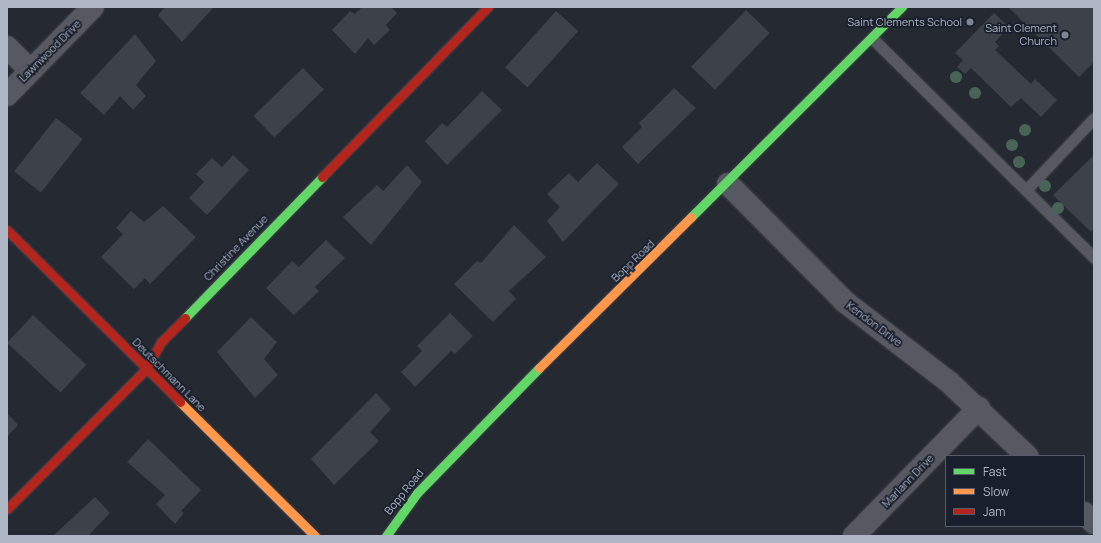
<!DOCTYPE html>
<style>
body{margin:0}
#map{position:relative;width:1101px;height:543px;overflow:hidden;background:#252932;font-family:Manrope,sans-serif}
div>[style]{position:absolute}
.building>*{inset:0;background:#3d4149;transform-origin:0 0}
.roads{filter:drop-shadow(0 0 1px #41444b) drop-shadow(0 0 1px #41444b)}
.lane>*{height:11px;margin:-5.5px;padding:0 5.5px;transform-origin:5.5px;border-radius:5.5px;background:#565961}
.street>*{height:22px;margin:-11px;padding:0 11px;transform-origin:11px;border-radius:11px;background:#565961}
.fast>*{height:9px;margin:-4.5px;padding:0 4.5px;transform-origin:4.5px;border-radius:4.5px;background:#63d668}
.slow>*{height:9px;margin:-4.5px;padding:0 4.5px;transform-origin:4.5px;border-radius:4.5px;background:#ff974d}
.jam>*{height:9px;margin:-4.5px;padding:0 4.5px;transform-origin:4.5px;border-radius:4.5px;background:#b3261e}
.trees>*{width:12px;height:12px;margin:-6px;border-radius:50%;background:#496456}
.dots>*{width:11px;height:11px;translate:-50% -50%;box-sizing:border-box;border:2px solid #191f2c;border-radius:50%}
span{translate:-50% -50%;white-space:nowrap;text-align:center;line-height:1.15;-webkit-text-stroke:3.5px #191f2c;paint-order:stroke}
.poi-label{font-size:11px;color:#aeb5c5}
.right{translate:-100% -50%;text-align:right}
.street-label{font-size:11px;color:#aeb5c5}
.frame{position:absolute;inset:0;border:8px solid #aeb5c5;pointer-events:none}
.legend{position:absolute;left:945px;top:455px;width:140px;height:72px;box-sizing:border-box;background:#191f2c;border:1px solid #555b69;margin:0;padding:5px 7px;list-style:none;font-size:12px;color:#aeb5c5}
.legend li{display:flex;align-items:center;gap:8px;height:20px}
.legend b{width:20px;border:1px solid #555b69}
</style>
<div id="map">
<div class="building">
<div style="clip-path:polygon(165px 7px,214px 7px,182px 42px,158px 15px)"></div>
<div style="clip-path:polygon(362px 7px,391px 7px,397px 13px,386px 25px,390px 30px,374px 45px,368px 38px,355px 54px,332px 30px,350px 11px,355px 14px)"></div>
<div style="clip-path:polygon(1008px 7px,1094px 7px,1094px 62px,1079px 77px)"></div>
<div style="left:746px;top:10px;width:33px;height:79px;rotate:44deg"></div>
<div style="left:556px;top:11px;width:30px;height:76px;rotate:42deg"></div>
<div style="clip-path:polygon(994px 13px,1009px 27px,995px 42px,999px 46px,995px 50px,1031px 84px,1035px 79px,1057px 100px,1041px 117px,1021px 98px,1011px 107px,971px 68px,965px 74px,957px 67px,963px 60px,955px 53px)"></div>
<div style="clip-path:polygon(135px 34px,156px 61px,136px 85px,146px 96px,133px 110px,120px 96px,104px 115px,80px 93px)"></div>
<div style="left:303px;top:68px;width:30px;height:69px;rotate:46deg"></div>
<div style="clip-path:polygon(674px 88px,696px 108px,638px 164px,622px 147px,642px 127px,639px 123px)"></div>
<div style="clip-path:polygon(482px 91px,502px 110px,447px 165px,425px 141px,442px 123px,447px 127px)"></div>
<div style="left:56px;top:118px;width:34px;height:68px;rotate:38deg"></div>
<div style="clip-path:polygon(233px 155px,249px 170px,207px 215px,189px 198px,204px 182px,196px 174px,212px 158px,222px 167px)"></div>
<div style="clip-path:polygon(1094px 155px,1094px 228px,1091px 232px,1053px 195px)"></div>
<div style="clip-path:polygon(597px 163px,619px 184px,563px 242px,547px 221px,560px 207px,547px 194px,569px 173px,578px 182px)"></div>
<div style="clip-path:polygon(407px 165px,422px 182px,371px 245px,343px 217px,377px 185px,383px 191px)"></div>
<div style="clip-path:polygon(163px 206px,196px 237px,150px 284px,145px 278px,134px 289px,101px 257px,123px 234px,116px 228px,131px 211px,144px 222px)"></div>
<div style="clip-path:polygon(514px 225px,546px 257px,509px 291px,516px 299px,493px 322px,454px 284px,477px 261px,481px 263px)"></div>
<div style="clip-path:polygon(326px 240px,345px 258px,315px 287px,319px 291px,294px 315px,266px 288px,292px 261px,299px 267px)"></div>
<div style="clip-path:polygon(450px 313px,473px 336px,455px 354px,451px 351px,415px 387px,401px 372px,422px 351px,417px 346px)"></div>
<div style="left:33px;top:315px;width:73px;height:38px;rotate:43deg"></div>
<div style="clip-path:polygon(251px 317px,277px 342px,264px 359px,278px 375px,255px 398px,217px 352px)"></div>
<div style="clip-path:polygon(376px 393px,391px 409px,370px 432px,379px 441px,334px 485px,311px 459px)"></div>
<div style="clip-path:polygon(7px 413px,18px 425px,7px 437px)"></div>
<div style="clip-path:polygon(148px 439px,201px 490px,181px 511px,184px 513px,175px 524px,156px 504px,165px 495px,127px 462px)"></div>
<div style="clip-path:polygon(95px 497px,110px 513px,88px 536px,53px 536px)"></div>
</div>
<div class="roads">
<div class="lane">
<div style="left:872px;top:38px;width:313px;rotate:44.7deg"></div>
<div style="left:1026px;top:190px;width:99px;rotate:-46.6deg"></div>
</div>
<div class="street">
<div style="left:7px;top:47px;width:33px;rotate:45deg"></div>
<div style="left:7px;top:95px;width:123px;rotate:-45.7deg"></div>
<div style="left:728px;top:184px;width:166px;rotate:45.2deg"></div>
<div style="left:845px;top:302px;width:131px;rotate:37.6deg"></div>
<div style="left:949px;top:382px;width:108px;rotate:43.5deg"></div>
<div style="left:1084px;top:513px;width:14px;rotate:45deg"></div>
<div style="left:854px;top:536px;width:179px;rotate:-45.7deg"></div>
</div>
<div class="fast">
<div style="left:691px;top:217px;width:298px;rotate:-44.9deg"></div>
<div style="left:185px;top:318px;width:197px;rotate:-45.8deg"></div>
<div style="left:386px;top:536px;width:53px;rotate:-54.2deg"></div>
<div style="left:417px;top:493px;width:175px;rotate:-45.7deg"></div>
</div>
<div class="slow">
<div style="left:539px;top:368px;width:214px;rotate:-44.8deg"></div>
<div style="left:180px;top:402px;width:190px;rotate:44.8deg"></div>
</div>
<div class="jam">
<div style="left:322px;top:177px;width:238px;rotate:-45.7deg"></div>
<div style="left:7px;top:230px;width:244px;rotate:44.8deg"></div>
<div style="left:7px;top:509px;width:197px;rotate:-45.2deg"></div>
<div style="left:146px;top:369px;width:31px;rotate:-61deg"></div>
<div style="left:161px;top:342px;width:34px;rotate:-45deg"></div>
</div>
</div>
<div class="trees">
<div style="left:956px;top:77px"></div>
<div style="left:975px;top:93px"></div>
<div style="left:1025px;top:130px"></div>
<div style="left:1012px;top:145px"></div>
<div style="left:1019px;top:162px"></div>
<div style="left:1045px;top:186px"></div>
<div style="left:1058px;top:208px"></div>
</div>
<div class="dots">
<div style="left:970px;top:22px;background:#7e8492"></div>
<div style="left:1065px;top:35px;background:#7e8492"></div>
</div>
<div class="poi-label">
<span class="right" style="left:962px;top:22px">Saint Clements School</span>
<span class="right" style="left:1057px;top:35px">Saint Clement<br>Church</span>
</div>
<div class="street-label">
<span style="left:50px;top:51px;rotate:-45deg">Lawnwood Drive</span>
<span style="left:236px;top:248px;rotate:-46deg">Christine Avenue</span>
<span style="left:633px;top:261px;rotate:-44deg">Bopp Road</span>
<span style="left:874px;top:324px;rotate:37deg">Kendon Drive</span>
<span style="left:169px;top:375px;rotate:45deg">Deutschmann Lane</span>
<span style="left:908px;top:481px;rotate:-46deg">Marlann Drive</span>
<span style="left:404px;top:492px;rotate:-51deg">Bopp Road</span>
</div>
<div class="frame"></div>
<ul class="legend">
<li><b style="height:5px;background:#63d668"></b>Fast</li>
<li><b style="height:5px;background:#ff974d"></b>Slow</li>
<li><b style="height:5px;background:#b3261e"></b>Jam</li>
</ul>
</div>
